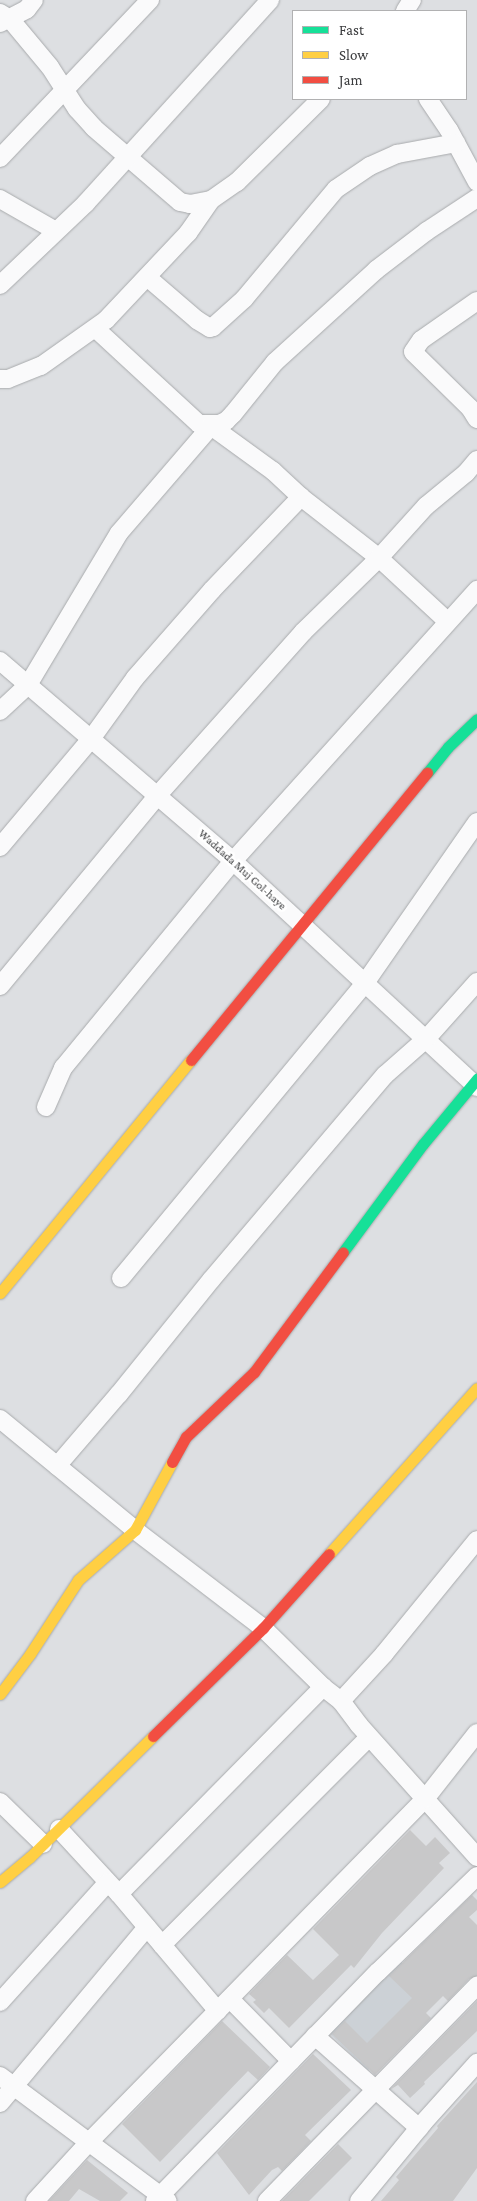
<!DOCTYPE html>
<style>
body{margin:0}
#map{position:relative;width:477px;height:2201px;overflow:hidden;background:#dddfe2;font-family:"Crimson Pro",serif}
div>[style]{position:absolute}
.built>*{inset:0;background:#ccd1d6;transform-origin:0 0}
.building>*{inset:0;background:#c8c8c9}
.roads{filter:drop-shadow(0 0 1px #a8aaac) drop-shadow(0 0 1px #a8aaac)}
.street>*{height:18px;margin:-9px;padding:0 9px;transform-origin:9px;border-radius:9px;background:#fafafb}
.fast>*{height:11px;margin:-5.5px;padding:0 5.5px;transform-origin:5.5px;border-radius:5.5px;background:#16e098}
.slow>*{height:11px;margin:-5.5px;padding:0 5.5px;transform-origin:5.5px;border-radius:5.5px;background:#ffcf43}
.jam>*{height:11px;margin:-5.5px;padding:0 5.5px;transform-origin:5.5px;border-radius:5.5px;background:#f24e42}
span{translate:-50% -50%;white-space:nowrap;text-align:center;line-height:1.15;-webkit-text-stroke:5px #fff;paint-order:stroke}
.street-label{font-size:12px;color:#3b3c3e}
.legend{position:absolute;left:292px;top:10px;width:175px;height:90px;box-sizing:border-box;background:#fff;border:1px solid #b1b1b2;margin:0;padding:6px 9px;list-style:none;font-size:15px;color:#3b3c3e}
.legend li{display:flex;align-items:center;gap:10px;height:25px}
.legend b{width:25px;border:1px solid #b1b1b2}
</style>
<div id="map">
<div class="built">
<div style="left:397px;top:1958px;width:57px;height:101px;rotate:44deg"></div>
</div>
<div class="building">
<div style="clip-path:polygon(410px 1830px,426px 1846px,435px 1837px,450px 1853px,439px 1863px,444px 1868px,382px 1933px,354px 1968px,351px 1965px,289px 2028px,269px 2008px,264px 2013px,253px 2002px,256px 2000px,249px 1994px,287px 1955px,313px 1980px,339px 1955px,313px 1929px)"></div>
<div style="clip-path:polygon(472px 1895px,477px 1900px,477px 1910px,469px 1917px,477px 1925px,477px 1976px,469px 1979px,448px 2001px,443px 1996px,426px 2013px,431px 2018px,375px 2075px,332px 2034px,345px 2021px,367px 2043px,412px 1998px,389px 1976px)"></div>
<div style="clip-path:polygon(477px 2001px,477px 2031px,424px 2082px,425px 2084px,410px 2098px,398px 2085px,391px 2089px)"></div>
<div style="clip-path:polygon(222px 2021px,270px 2067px,258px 2080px,248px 2071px,160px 2162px,122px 2124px)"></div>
<div style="clip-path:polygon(313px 2054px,351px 2090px,305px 2135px,311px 2141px,282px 2171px,278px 2167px,272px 2170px,249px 2195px,217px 2153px)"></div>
<div style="clip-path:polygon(477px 2082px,477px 2168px,453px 2201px,381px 2201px,399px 2180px,396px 2177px,438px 2128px,437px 2126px)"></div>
<div style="clip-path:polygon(338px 2144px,352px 2158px,309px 2201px,282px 2201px)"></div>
<div style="clip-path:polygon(87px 2160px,128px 2193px,120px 2201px,100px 2201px,79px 2189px,69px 2201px,49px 2201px)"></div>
</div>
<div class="roads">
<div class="street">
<div style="left:405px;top:11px;width:13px;rotate:-58deg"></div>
<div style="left:0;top:13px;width:12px;rotate:31deg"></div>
<div style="left:10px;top:19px;width:62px;rotate:50.2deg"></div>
<div style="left:50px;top:67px;width:50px;rotate:57.3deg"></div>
<div style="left:77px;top:109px;width:25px;rotate:48deg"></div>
<div style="left:94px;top:128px;width:113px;rotate:40.7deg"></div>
<div style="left:180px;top:202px;width:10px;rotate:11deg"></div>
<div style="left:190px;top:204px;width:21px;rotate:-11deg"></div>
<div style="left:211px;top:200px;width:32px;rotate:-35deg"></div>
<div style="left:237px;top:182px;width:118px;rotate:-44.7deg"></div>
<div style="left:0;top:23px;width:30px;rotate:-27deg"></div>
<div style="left:27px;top:9px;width:11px;rotate:-52deg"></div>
<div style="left:428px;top:99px;width:37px;rotate:56deg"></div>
<div style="left:449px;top:130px;width:59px;rotate:61.7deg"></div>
<div style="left:0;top:158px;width:218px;rotate:-46.5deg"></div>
<div style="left:0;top:199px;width:64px;rotate:29.7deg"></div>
<div style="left:147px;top:277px;width:66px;rotate:40.7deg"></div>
<div style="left:197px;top:320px;width:15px;rotate:32deg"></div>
<div style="left:210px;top:328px;width:3px;rotate:-18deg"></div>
<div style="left:213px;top:327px;width:42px;rotate:-42.1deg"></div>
<div style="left:244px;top:299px;width:143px;rotate:-50.1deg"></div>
<div style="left:336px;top:189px;width:41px;rotate:-34.1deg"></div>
<div style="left:370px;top:166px;width:30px;rotate:-24deg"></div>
<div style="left:397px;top:154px;width:60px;rotate:-10.6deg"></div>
<div style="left:0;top:285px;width:119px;rotate:-43.6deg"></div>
<div style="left:86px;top:203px;width:274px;rotate:-47.8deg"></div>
<div style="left:477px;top:301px;width:68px;rotate:145.1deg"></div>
<div style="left:421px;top:340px;width:14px;rotate:124deg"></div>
<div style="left:413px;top:352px;width:80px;rotate:44.5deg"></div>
<div style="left:470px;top:408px;width:13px;rotate:58deg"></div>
<div style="left:96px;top:329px;width:140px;rotate:42.7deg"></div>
<div style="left:199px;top:424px;width:20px"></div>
<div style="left:219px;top:424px;width:8px;rotate:-23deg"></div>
<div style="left:226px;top:421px;width:10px;rotate:-45deg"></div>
<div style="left:233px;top:414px;width:67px;rotate:-51.1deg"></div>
<div style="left:275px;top:362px;width:137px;rotate:-42.3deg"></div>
<div style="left:376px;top:270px;width:64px;rotate:-37.4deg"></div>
<div style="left:427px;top:231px;width:60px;rotate:-33.4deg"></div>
<div style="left:0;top:379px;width:8px"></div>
<div style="left:8px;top:379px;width:35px;rotate:-22deg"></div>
<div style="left:41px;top:366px;width:80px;rotate:-35.3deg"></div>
<div style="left:106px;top:320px;width:120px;rotate:-46.7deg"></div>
<div style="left:188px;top:233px;width:40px;rotate:-55.1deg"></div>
<div style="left:0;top:661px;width:307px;rotate:40.6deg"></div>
<div style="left:233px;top:861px;width:333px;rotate:42.8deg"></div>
<div style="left:0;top:711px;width:38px;rotate:-43deg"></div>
<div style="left:28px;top:685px;width:177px;rotate:-59.1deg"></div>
<div style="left:119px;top:533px;width:141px;rotate:-49.3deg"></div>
<div style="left:211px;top:426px;width:77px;rotate:36deg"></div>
<div style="left:273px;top:471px;width:38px;rotate:43deg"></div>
<div style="left:301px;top:497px;width:99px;rotate:38deg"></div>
<div style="left:379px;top:558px;width:93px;rotate:42.8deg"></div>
<div style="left:0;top:847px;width:141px;rotate:-49.9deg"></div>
<div style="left:91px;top:739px;width:75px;rotate:-54.2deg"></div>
<div style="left:135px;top:678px;width:117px;rotate:-48.8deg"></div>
<div style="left:212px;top:590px;width:129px;rotate:-46.3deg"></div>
<div style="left:0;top:986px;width:246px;rotate:-50.4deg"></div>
<div style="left:157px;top:796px;width:220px;rotate:-48.3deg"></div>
<div style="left:303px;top:632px;width:106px;rotate:-44.2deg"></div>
<div style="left:379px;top:558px;width:70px;rotate:-47.9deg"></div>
<div style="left:426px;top:506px;width:52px;rotate:-39.5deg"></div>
<div style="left:466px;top:473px;width:17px;rotate:-50deg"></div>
<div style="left:46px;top:1107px;width:43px;rotate:-66.4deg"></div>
<div style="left:63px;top:1068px;width:268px;rotate:-50.6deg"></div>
<div style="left:233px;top:861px;width:365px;rotate:-48deg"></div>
<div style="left:121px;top:1278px;width:383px;rotate:-50.4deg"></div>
<div style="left:365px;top:983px;width:196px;rotate:-55.2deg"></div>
<div style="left:0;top:1419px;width:175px;rotate:39.4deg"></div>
<div style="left:135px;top:1530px;width:161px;rotate:37.4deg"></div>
<div style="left:263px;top:1628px;width:84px;rotate:44.5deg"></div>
<div style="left:323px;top:1687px;width:23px;rotate:38deg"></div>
<div style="left:341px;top:1701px;width:30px;rotate:53deg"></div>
<div style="left:359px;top:1725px;width:177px;rotate:48.2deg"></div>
<div style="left:57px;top:1466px;width:95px;rotate:-49.3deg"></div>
<div style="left:119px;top:1394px;width:146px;rotate:-51.1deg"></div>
<div style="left:211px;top:1280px;width:269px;rotate:-49.7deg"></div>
<div style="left:385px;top:1075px;width:56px;rotate:-41.4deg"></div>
<div style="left:427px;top:1038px;width:75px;rotate:-48.2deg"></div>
<div style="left:341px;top:1701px;width:64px;rotate:-47.5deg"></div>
<div style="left:384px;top:1654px;width:147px;rotate:-50.8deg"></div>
<div style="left:0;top:1802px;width:60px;rotate:44.3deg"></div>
<div style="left:59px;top:1829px;width:88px;rotate:47.3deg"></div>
<div style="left:119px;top:1894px;width:153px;rotate:49.8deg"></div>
<div style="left:119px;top:1894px;width:291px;rotate:-45.4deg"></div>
<div style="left:162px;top:1945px;width:293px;rotate:-45.1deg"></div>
<div style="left:230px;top:1999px;width:87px;rotate:45.5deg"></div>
<div style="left:0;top:2002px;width:161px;rotate:-48deg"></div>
<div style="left:315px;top:2036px;width:139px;rotate:41.5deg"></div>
<div style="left:0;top:2076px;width:209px;rotate:36.7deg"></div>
<div style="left:0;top:2103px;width:229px;rotate:-50.1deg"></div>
<div style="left:35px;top:2201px;width:80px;rotate:-47.5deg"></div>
<div style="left:89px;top:2142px;width:480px;rotate:-45.6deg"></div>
<div style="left:425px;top:1799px;width:84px;rotate:-51.8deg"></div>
<div style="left:155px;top:2201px;width:320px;rotate:-45.8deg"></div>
<div style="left:378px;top:1972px;width:138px;rotate:-44.1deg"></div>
<div style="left:267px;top:2201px;width:301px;rotate:-45.7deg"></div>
<div style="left:359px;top:2201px;width:101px;rotate:-50.6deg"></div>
<div style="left:423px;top:2123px;width:81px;rotate:-48deg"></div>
</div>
<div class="fast">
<div style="left:427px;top:773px;width:33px;rotate:-51deg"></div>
<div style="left:448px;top:747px;width:40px;rotate:-44deg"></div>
<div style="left:343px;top:1252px;width:134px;rotate:-53.5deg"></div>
<div style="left:423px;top:1144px;width:85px;rotate:-50.3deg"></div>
</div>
<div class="slow">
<div style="left:0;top:1293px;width:301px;rotate:-50.7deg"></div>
<div style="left:329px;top:1554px;width:222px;rotate:-48.3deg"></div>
<div style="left:0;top:1694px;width:50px;rotate:-53.1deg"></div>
<div style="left:30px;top:1654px;width:88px;rotate:-57deg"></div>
<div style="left:78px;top:1580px;width:76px;rotate:-41.3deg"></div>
<div style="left:135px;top:1530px;width:77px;rotate:-61.4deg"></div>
<div style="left:0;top:1882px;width:39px;rotate:-40deg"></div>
<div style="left:30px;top:1857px;width:173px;rotate:-44.5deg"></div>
</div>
<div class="jam">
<div style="left:191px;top:1060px;width:372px;rotate:-50.6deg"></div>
<div style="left:172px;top:1462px;width:29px;rotate:-61deg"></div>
<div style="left:186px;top:1437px;width:94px;rotate:-43.7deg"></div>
<div style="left:254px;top:1372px;width:149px;rotate:-53.4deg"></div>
<div style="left:153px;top:1736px;width:154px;rotate:-44.5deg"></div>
<div style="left:263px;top:1628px;width:99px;rotate:-48.3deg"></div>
</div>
</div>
<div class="street-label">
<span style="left:242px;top:870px;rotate:42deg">Waddada Muj Gol-haye</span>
</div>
<ul class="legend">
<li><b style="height:6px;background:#16e098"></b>Fast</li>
<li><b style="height:6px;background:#ffcf43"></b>Slow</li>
<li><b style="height:6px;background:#f24e42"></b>Jam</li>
</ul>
</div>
